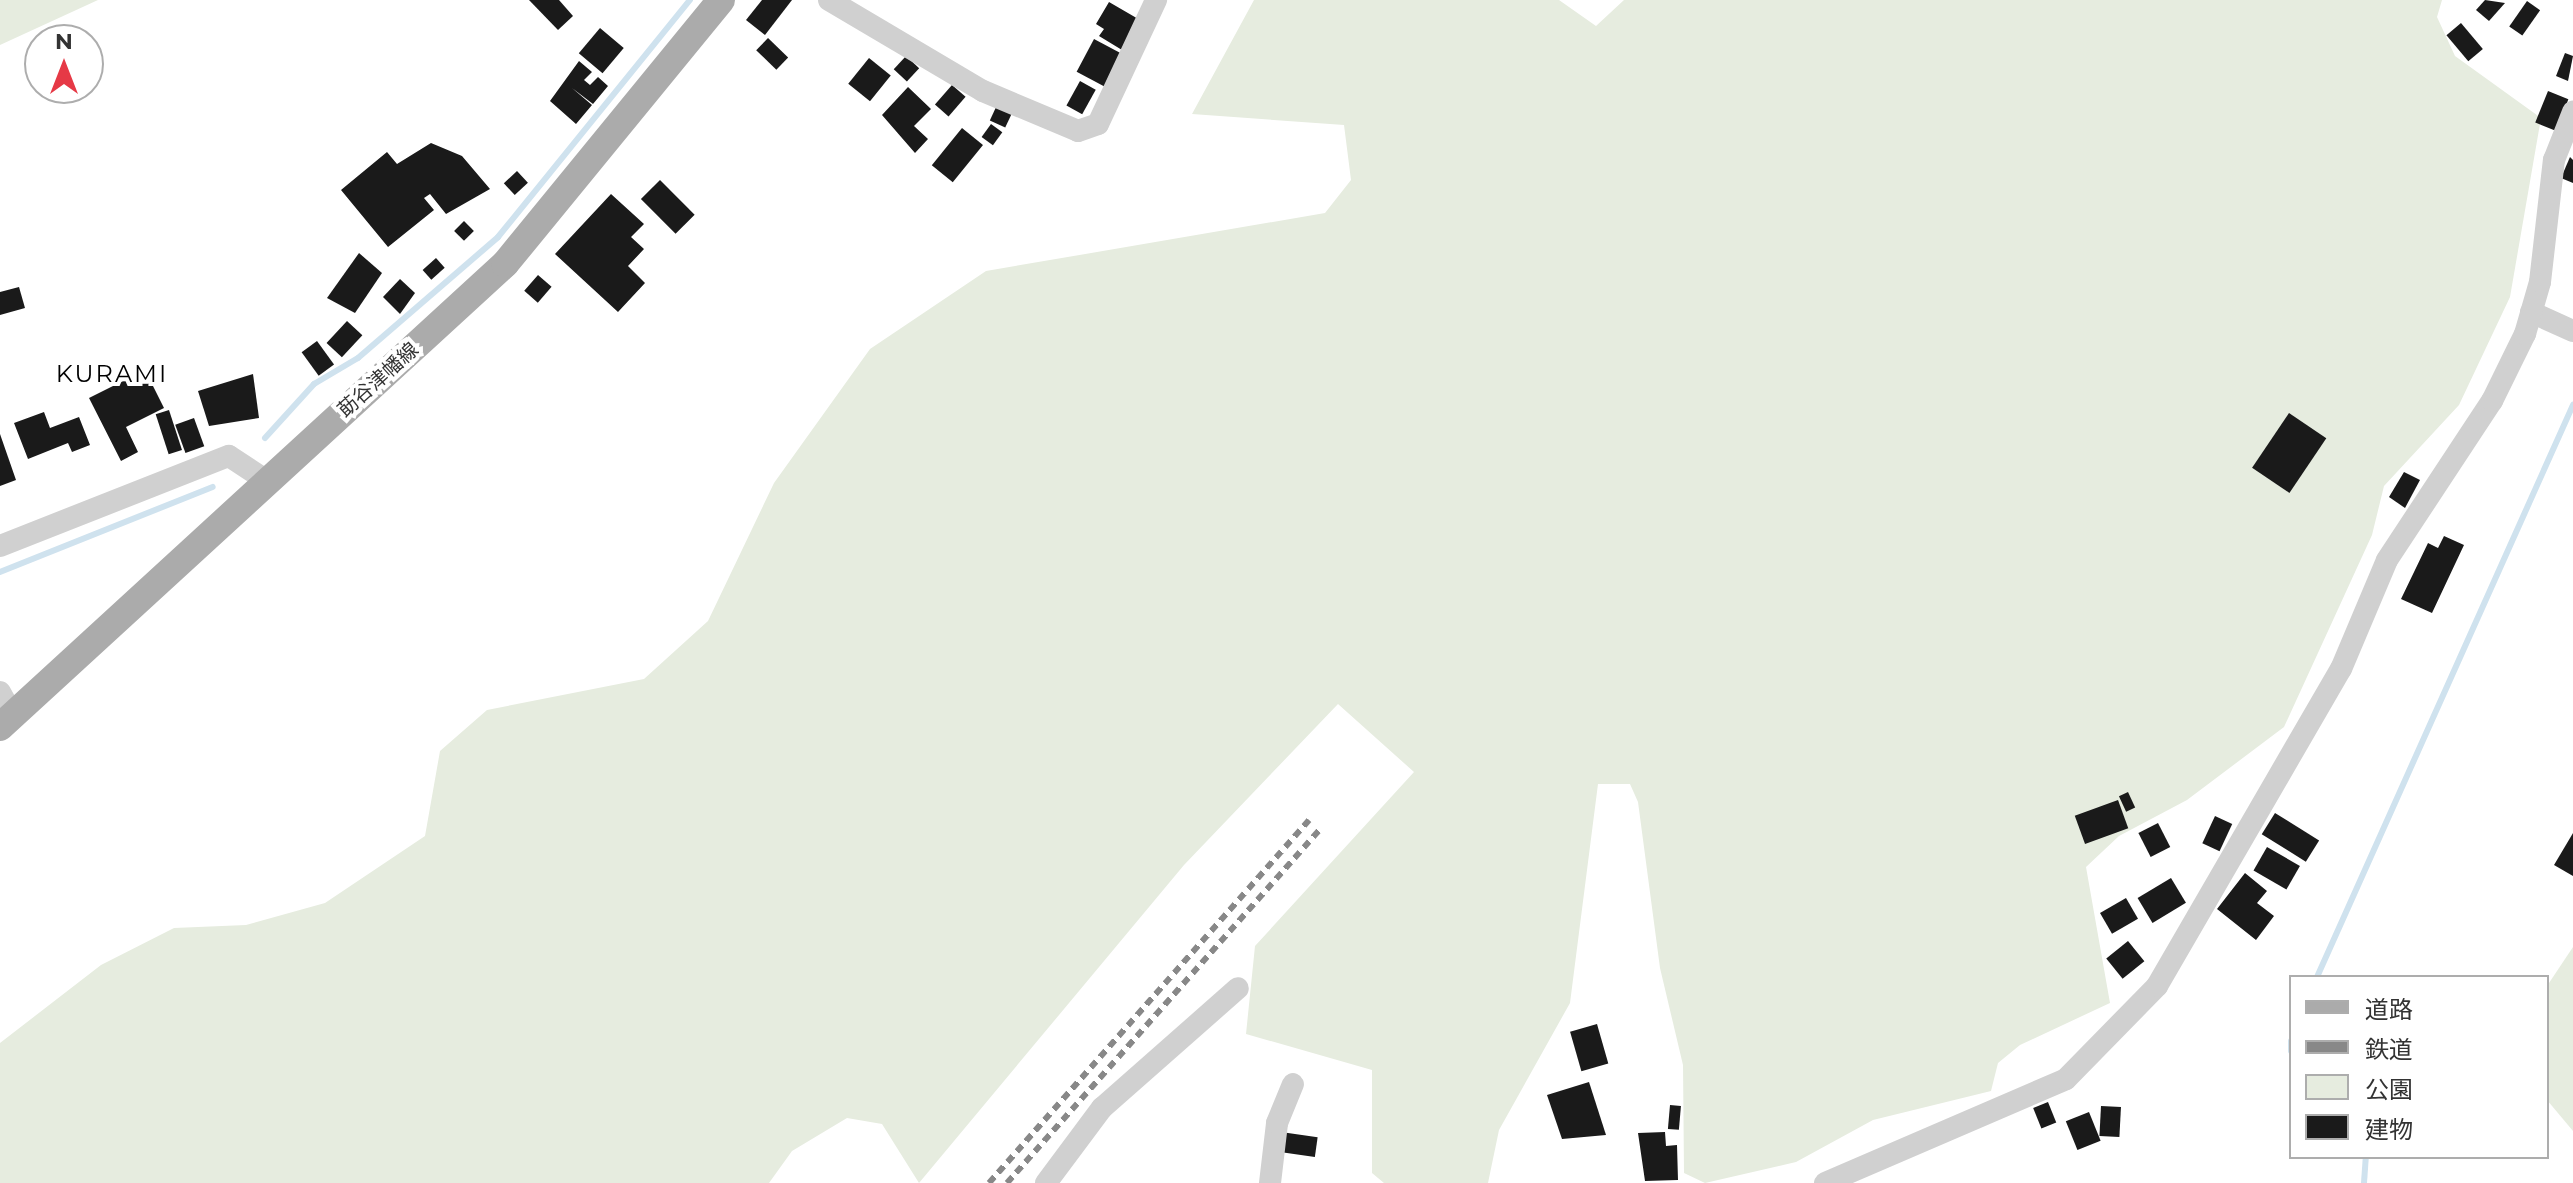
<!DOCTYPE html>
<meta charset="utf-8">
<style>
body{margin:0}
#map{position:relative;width:2573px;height:1183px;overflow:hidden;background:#fff;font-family:Montserrat,"Noto Sans JP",sans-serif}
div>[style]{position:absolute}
.green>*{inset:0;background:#e6ecdf}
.stream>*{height:6px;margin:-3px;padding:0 3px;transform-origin:3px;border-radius:3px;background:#cfe2ee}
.building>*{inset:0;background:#1a1a1a;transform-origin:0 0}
.minor>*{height:22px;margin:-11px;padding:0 11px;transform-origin:11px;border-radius:11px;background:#d0d0d0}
.major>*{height:28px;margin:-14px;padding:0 14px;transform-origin:14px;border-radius:14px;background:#ababab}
.rail>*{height:6px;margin-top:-3px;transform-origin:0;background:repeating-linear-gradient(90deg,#888 0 8px,transparent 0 14px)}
span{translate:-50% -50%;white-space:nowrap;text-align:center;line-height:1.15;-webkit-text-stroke:8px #fff;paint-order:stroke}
.street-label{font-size:20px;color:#333}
.quarter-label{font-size:24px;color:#000;letter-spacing:2px}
.legend{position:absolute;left:2289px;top:975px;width:260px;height:184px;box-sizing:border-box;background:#fff;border:2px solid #adadad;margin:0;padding:10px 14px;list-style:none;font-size:24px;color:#333}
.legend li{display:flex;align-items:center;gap:16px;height:40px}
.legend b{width:40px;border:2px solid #adadad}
.north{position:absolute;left:24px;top:24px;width:80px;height:80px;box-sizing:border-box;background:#fff;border:2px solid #adadad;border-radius:50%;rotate:0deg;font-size:22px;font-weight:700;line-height:32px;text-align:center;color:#333}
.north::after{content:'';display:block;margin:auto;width:28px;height:36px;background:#e63946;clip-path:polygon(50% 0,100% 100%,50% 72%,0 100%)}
</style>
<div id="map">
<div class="green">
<div style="clip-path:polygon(0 0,98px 0,0 45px)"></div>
<div style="clip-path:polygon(1254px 0,1559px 0,1596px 26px,1624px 0,2442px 0,2437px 17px,2455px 56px,2541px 118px,2510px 297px,2459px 405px,2384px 486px,2372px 535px,2284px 727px,2187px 800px,2119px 836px,2086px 867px,2110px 1003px,2020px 1045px,1998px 1063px,1991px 1091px,1873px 1120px,1796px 1162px,1705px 1183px,1684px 1173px,1683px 1065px,1660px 968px,1638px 802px,1630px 784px,1598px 784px,1570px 1003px,1499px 1130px,1488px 1183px,1384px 1183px,1372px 1173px,1372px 1070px,1246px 1034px,1255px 946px,1414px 772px,1338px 704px,1184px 865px,919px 1183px,882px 1124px,847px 1118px,792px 1151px,769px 1183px,0 1183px,0 1043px,101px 965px,174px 928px,246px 925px,325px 903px,425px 836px,440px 751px,487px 710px,644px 679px,708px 621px,774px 483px,870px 349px,986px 271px,1325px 213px,1351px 180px,1344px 125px,1192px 114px)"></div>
<div style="clip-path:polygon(2573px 947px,2573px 1131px,2547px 1100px,2547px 986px)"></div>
</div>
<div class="stream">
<div style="left:265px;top:438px;width:73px;rotate:-47.8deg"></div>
<div style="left:314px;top:384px;width:51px;rotate:-30.6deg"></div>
<div style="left:358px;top:358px;width:185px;rotate:-40.8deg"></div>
<div style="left:498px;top:237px;width:305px;rotate:-51deg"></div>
<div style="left:0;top:572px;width:229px;rotate:-21.8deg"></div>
<div style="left:2317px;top:977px;width:627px;rotate:-65.89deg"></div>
<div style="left:2291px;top:1041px;width:10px;rotate:90deg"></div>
<div style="left:2364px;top:1183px;width:26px;rotate:-86deg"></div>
</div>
<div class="building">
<div style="clip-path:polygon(529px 0,559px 0,573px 16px,558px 30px)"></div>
<div style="clip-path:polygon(762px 0,792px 0,765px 35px,746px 20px)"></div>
<div style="clip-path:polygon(2485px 0,2505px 3px,2489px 21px,2476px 10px)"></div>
<div style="left:2527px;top:1px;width:16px;height:31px;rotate:35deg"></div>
<div style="clip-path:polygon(1109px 2px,1140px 20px,1122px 50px,1099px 36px,1104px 29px,1096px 24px)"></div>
<div style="left:2461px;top:23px;width:34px;height:19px;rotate:50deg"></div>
<div style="left:600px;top:28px;width:31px;height:33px;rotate:40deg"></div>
<div style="left:768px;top:38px;width:28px;height:17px;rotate:44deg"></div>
<div style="left:1094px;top:39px;width:32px;height:37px;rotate:28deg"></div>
<div style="clip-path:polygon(2565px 53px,2573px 56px,2568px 81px,2556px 76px)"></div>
<div style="left:906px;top:56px;width:18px;height:18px;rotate:43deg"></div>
<div style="left:869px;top:58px;width:28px;height:33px;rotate:39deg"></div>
<div style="clip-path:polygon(579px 61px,592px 72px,584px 80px,590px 85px,598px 77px,608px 86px,593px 104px,572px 88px,592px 105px,576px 124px,550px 101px)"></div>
<div style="left:1080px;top:81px;width:18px;height:28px;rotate:29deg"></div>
<div style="left:952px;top:85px;width:18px;height:26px;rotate:41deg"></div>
<div style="clip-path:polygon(908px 87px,931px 109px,914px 126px,928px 139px,915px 153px,882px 115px)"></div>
<div style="left:2548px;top:91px;width:22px;height:34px;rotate:22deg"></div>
<div style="left:997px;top:105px;width:17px;height:17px;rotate:25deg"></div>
<div style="left:991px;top:124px;width:14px;height:16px;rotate:36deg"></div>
<div style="left:962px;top:128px;width:27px;height:48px;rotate:39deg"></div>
<div style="clip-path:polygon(431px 143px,462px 156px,490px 189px,446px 214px,430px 194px,424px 198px,434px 210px,388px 247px,341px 190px,387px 152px,397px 164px)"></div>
<div style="clip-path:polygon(2570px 157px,2573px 160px,2573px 183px,2561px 178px)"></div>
<div style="left:517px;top:171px;width:16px;height:18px;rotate:47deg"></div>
<div style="left:660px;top:180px;width:49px;height:27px;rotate:45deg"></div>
<div style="clip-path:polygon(611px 194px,644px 224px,631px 237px,644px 249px,628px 266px,645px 283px,618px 312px,555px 254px)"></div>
<div style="left:464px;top:221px;width:14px;height:14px;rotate:45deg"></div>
<div style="clip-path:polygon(359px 253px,382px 273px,355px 313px,327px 298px)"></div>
<div style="left:436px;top:258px;width:13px;height:18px;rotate:48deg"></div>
<div style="left:538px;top:275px;width:18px;height:21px;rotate:41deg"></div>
<div style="clip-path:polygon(400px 279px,415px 293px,400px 314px,383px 297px)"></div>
<div style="clip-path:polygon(19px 287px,25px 308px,0 315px,0 292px)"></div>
<div style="left:347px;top:321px;width:21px;height:30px;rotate:43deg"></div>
<div style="left:317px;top:341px;width:29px;height:19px;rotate:54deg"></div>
<div style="clip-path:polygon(145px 370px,164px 408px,126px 427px,138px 452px,121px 461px,89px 398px)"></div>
<div style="clip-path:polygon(253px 374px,259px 418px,209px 426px,198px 391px)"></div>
<div style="left:169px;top:410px;width:42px;height:14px;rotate:72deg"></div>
<div style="clip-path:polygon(44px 412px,50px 428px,79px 417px,90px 445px,72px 452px,68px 443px,28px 459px,14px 423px)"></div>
<div style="left:2289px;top:413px;width:45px;height:66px;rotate:34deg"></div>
<div style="left:194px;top:418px;width:30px;height:20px;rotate:70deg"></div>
<div style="clip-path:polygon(0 434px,16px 480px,0 486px)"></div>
<div style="clip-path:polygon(2404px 472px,2420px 480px,2405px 508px,2389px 497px)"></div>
<div style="clip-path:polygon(2444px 536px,2464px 545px,2432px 613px,2401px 599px,2428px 543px,2438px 548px)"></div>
<div style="left:2128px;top:792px;width:17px;height:10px;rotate:65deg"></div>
<div style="left:2118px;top:800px;width:30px;height:46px;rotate:70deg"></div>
<div style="left:2275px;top:813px;width:52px;height:25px;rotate:32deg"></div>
<div style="left:2215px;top:816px;width:19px;height:30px;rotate:25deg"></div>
<div style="left:2158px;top:823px;width:27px;height:22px;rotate:63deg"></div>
<div style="clip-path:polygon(2573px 833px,2573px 876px,2554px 865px)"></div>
<div style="left:2267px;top:847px;width:38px;height:27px;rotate:30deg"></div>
<div style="clip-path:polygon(2245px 873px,2267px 891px,2257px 903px,2274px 916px,2256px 940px,2217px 909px)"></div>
<div style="left:2171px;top:878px;width:29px;height:39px;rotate:59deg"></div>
<div style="left:2126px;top:898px;width:24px;height:30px;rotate:60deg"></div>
<div style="left:2128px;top:941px;width:26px;height:28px;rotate:51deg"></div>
<div style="left:1597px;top:1024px;width:41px;height:28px;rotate:74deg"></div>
<div style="clip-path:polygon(1589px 1082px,1606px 1135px,1562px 1139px,1547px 1095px)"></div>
<div style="left:2048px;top:1102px;width:22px;height:16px;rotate:68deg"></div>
<div style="left:1670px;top:1105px;width:11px;height:24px;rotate:5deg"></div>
<div style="left:2101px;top:1106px;width:20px;height:30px;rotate:3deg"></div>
<div style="left:2089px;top:1112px;width:31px;height:25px;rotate:68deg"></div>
<div style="left:1281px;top:1132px;width:37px;height:20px;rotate:8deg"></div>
<div style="clip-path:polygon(1665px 1132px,1666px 1146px,1677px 1145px,1678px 1180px,1645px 1181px,1638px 1133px)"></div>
</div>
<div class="minor">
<div style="left:829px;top:0;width:179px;rotate:30.6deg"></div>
<div style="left:983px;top:91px;width:103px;rotate:22.8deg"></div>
<div style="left:1078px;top:131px;width:21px;rotate:-19deg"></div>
<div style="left:1098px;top:124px;width:137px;rotate:-64.9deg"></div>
<div style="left:2531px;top:312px;width:46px;rotate:24.3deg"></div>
<div style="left:0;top:546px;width:246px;rotate:-21.5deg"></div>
<div style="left:229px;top:456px;width:45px;rotate:33.3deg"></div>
<div style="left:0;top:692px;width:26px;rotate:61deg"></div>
<div style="left:1046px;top:1183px;width:94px;rotate:-53.3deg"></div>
<div style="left:1102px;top:1108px;width:181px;rotate:-41.4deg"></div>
<div style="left:1270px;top:1183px;width:60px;rotate:-83.3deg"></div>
<div style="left:1277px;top:1123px;width:42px;rotate:-67.7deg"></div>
<div style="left:1825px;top:1183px;width:262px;rotate:-23.3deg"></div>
<div style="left:2066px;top:1079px;width:130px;rotate:-45.6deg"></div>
<div style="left:2157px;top:986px;width:367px;rotate:-59.9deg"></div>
<div style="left:2341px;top:669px;width:118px;rotate:-67.1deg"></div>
<div style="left:2387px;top:560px;width:191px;rotate:-56.6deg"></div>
<div style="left:2492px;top:401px;width:75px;rotate:-63.8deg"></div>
<div style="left:2525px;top:334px;width:54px;rotate:-73.9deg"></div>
<div style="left:2540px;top:282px;width:123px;rotate:-83.5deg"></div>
<div style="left:2554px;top:160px;width:52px;rotate:-68.4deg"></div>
</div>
<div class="major">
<div style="left:0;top:727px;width:685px;rotate:-42.52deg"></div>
<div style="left:505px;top:264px;width:341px;rotate:-50.7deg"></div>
</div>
<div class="rail">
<div style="left:989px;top:1183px;width:484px;rotate:-48.6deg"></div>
<div style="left:1007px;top:1183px;width:471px;rotate:-48.5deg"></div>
</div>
<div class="street-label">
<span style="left:378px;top:380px;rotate:-42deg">莇谷津幡線</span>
</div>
<div class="quarter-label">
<span style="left:112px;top:374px">KURAMI</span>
</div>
<ul class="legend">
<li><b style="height:10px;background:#ababab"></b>道路</li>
<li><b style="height:10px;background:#888"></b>鉄道</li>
<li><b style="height:22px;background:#e6ecdf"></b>公園</li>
<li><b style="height:22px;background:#1a1a1a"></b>建物</li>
</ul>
<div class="north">N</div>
</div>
